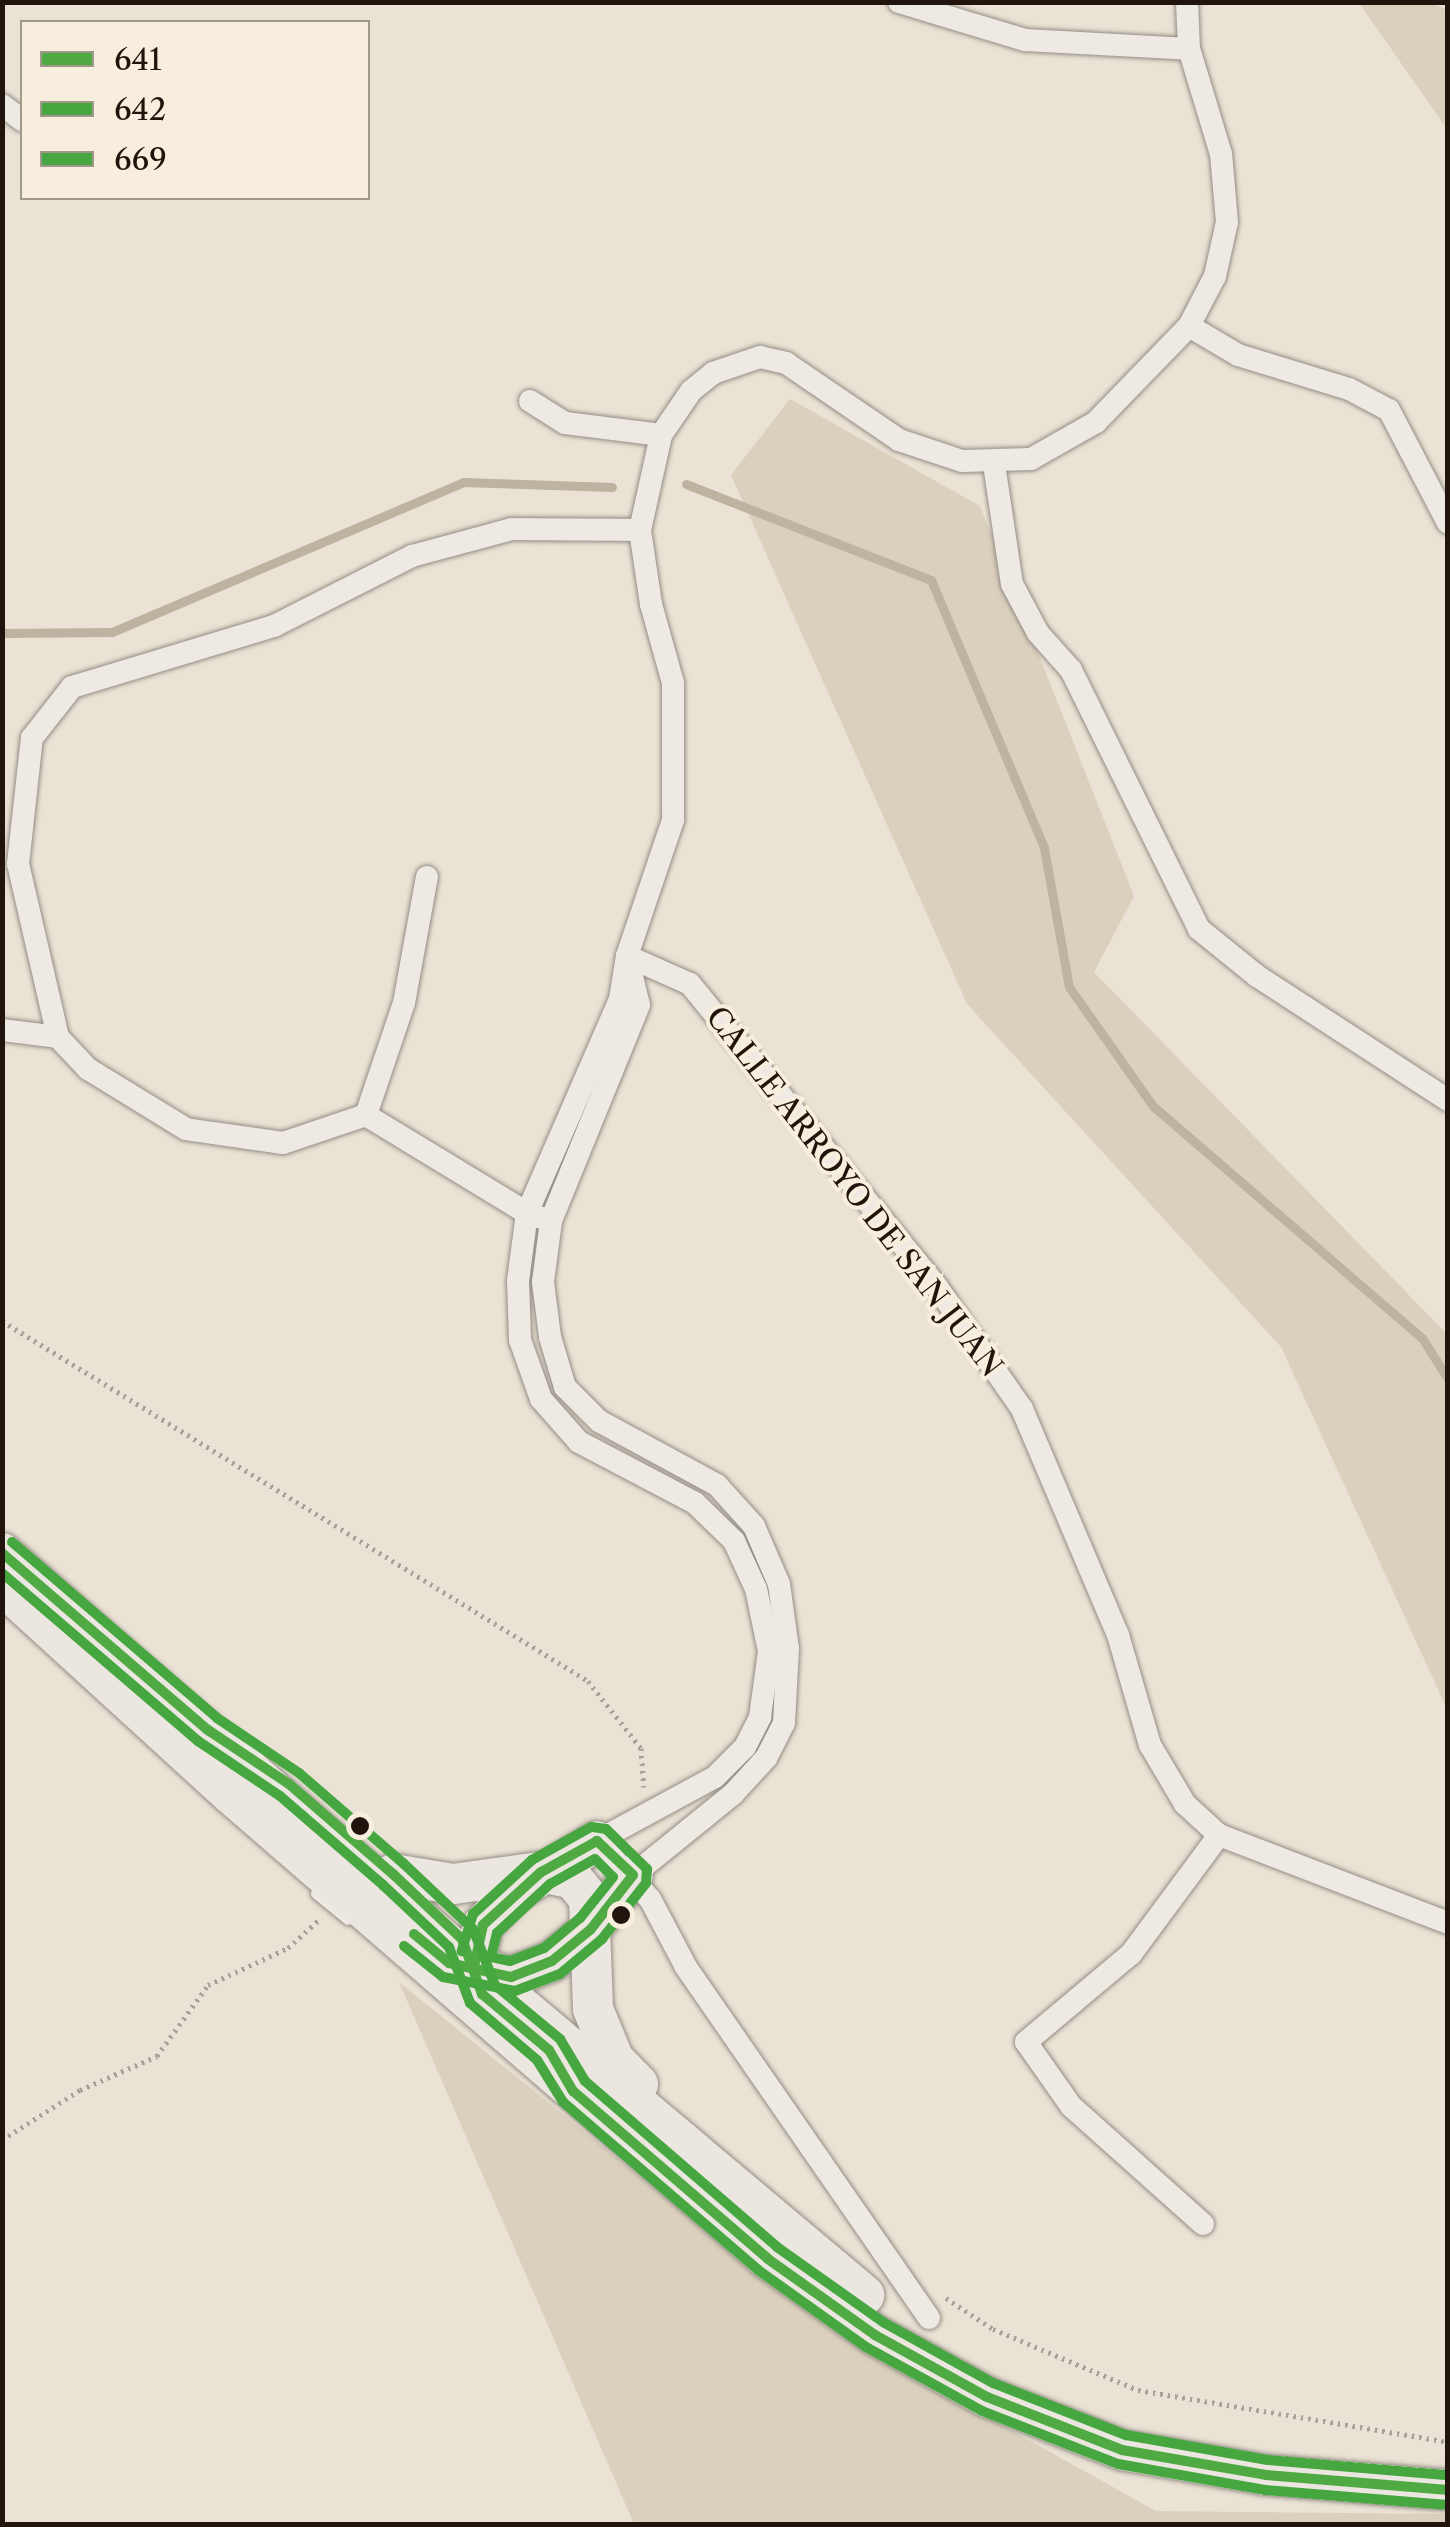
<!DOCTYPE html>
<style>
body{margin:0}
#map{position:relative;width:1450px;height:2527px;overflow:hidden;background:#eae2d4;font-family:"Libre Caslon Text",serif}
div>[style]{position:absolute}
.green>*{inset:0;background:#dbd0bd}
.stream>*{height:9px;margin:-4.5px;padding:0 4.5px;transform-origin:4.5px;border-radius:4.5px;background:#beb2a1}
.path>*{height:5px;margin-top:-2.5px;transform-origin:0;background:repeating-linear-gradient(90deg,#a6a19b 0 2.5px,transparent 0 7.5px)}
.roads{filter:drop-shadow(0 0 2px #938d85) drop-shadow(0 0 2px #938d85)}
.service>*{height:11px;margin:-5.5px;padding:0 5.5px;transform-origin:5.5px;border-radius:5.5px;background:#eeeae3}
.minor>*{height:22px;margin:-11px;padding:0 11px;transform-origin:11px;border-radius:11px;background:#eeeae3}
.trunk>*{height:40px;margin:-20px;padding:0 20px;transform-origin:20px;border-radius:20px;background:#ebe6df}
.bus-1>*{height:10px;margin:-5px;padding:0 5px;transform-origin:5px;border-radius:5px;background:#50aa44}
.bus-2>*{height:10px;margin:-5px;padding:0 5px;transform-origin:5px;border-radius:5px;background:#46a741}
.bus-3>*{height:10px;margin:-5px;padding:0 5px;transform-origin:5px;border-radius:5px;background:#46a741}
.dots>*{width:28px;height:28px;translate:-50% -50%;box-sizing:border-box;border:5px solid #f7eede;border-radius:50%}
span{translate:-50% -50%;white-space:nowrap;text-align:center;line-height:1.15;-webkit-text-stroke:8px #f7eede;paint-order:stroke}
.street-label{font-size:30px;color:#20140c}
.frame{position:absolute;inset:0;border:5px solid #20140c;pointer-events:none}
.legend{position:absolute;left:20px;top:20px;width:350px;height:180px;box-sizing:border-box;background:#f7eede;border:2px solid #a1978a;margin:0;padding:12px 18px;list-style:none;font-size:30px;color:#20140c}
.legend li{display:flex;align-items:center;gap:20px;height:50px}
.legend b{width:50px;border:2px solid #a1978a}
</style>
<div id="map">
<div class="green">
<div style="clip-path:polygon(1359px 3px,1432px 3px,1447px 10px,1447px 129px)"></div>
<div style="clip-path:polygon(790px 399px,980px 506px,1134px 896px,1094px 972px,1447px 1334px,1447px 1709px,1281px 1347px,967px 1004px,731px 475px)"></div>
<div style="clip-path:polygon(399px 1982px,826px 2327px,1156px 2511px,1447px 2514px,1447px 2524px,634px 2524px)"></div>
</div>
<div class="stream">
<div style="left:686px;top:484px;width:263px;rotate:21.4deg"></div>
<div style="left:931px;top:580px;width:291px;rotate:67.1deg"></div>
<div style="left:1044px;top:848px;width:141px;rotate:79.8deg"></div>
<div style="left:1069px;top:987px;width:146px;rotate:54.8deg"></div>
<div style="left:1153px;top:1106px;width:355px;rotate:40.8deg"></div>
<div style="left:1422px;top:1338px;width:49px;rotate:57.6deg"></div>
<div style="left:2px;top:633px;width:110px;rotate:-0.5deg"></div>
<div style="left:112px;top:632px;width:382px;rotate:-23.1deg"></div>
<div style="left:463px;top:482px;width:149px;rotate:1.9deg"></div>
</div>
<div class="path">
<div style="left:2px;top:1321px;width:688px;rotate:31.56deg"></div>
<div style="left:588px;top:1681px;width:85px;rotate:51.7deg"></div>
<div style="left:641px;top:1748px;width:39px;rotate:86deg"></div>
<div style="left:2px;top:2140px;width:93px;rotate:-32.7deg"></div>
<div style="left:80px;top:2090px;width:84px;rotate:-23.8deg"></div>
<div style="left:157px;top:2056px;width:87px;rotate:-54.3deg"></div>
<div style="left:208px;top:1985px;width:88px;rotate:-24.8deg"></div>
<div style="left:288px;top:1948px;width:45px;rotate:-42.3deg"></div>
<div style="left:946px;top:2298px;width:56px;rotate:33.4deg"></div>
<div style="left:993px;top:2329px;width:157px;rotate:22.8deg"></div>
<div style="left:1138px;top:2390px;width:314px;rotate:9.5deg"></div>
</div>
<div class="roads">
<div class="service">
<div style="left:316px;top:1893px;width:41px;rotate:39.1deg"></div>
</div>
<div class="minor">
<div style="left:899px;top:2px;width:132px;rotate:16.8deg"></div>
<div style="left:1025px;top:40px;width:164px;rotate:3.1deg"></div>
<div style="left:2px;top:105px;width:25px;rotate:37deg"></div>
<div style="left:1189px;top:326px;width:57px;rotate:30.6deg"></div>
<div style="left:1238px;top:355px;width:116px;rotate:17deg"></div>
<div style="left:1349px;top:389px;width:45px;rotate:27.7deg"></div>
<div style="left:1389px;top:410px;width:127px;rotate:62.4deg"></div>
<div style="left:530px;top:401px;width:41px;rotate:32.2deg"></div>
<div style="left:565px;top:423px;width:97px;rotate:7.1deg"></div>
<div style="left:994px;top:464px;width:121px;rotate:81.5deg"></div>
<div style="left:1012px;top:584px;width:55px;rotate:62deg"></div>
<div style="left:1038px;top:633px;width:50px;rotate:48.3deg"></div>
<div style="left:1071px;top:670px;width:289px;rotate:63.7deg"></div>
<div style="left:1199px;top:929px;width:75px;rotate:39deg"></div>
<div style="left:1257px;top:976px;width:228px;rotate:33deg"></div>
<div style="left:627px;top:956px;width:69px;rotate:24deg"></div>
<div style="left:690px;top:984px;width:391px;rotate:50.8deg"></div>
<div style="left:937px;top:1287px;width:149px;rotate:55.1deg"></div>
<div style="left:1022px;top:1409px;width:246px;rotate:67deg"></div>
<div style="left:1118px;top:1635px;width:115px;rotate:73.8deg"></div>
<div style="left:1150px;top:1745px;width:69px;rotate:59.3deg"></div>
<div style="left:1185px;top:1804px;width:46px;rotate:42.4deg"></div>
<div style="left:1219px;top:1835px;width:245px;rotate:21deg"></div>
<div style="left:629px;top:964px;width:42px;rotate:76.3deg"></div>
<div style="left:639px;top:1005px;width:233px;rotate:112.2deg"></div>
<div style="left:551px;top:1221px;width:62px;rotate:97.5deg"></div>
<div style="left:543px;top:1282px;width:55px;rotate:82.7deg"></div>
<div style="left:550px;top:1337px;width:52px;rotate:73.3deg"></div>
<div style="left:565px;top:1387px;width:48px;rotate:45deg"></div>
<div style="left:599px;top:1421px;width:134px;rotate:28.5deg"></div>
<div style="left:717px;top:1485px;width:55px;rotate:47.9deg"></div>
<div style="left:754px;top:1526px;width:63px;rotate:66.7deg"></div>
<div style="left:779px;top:1584px;width:66px;rotate:82.1deg"></div>
<div style="left:788px;top:1649px;width:74px;rotate:93.1deg"></div>
<div style="left:784px;top:1723px;width:39px;rotate:117deg"></div>
<div style="left:766px;top:1758px;width:49px;rotate:132.5deg"></div>
<div style="left:733px;top:1794px;width:129px;rotate:141deg"></div>
<div style="left:2px;top:1030px;width:56px;rotate:7.1deg"></div>
<div style="left:366px;top:1115px;width:118px;rotate:-71.3deg"></div>
<div style="left:404px;top:1003px;width:128px;rotate:-79.7deg"></div>
<div style="left:551px;top:1221px;width:25px;rotate:-162deg"></div>
<div style="left:527px;top:1213px;width:188px;rotate:-148.7deg"></div>
<div style="left:366px;top:1115px;width:88px;rotate:161.4deg"></div>
<div style="left:283px;top:1143px;width:98px;rotate:-171.8deg"></div>
<div style="left:186px;top:1129px;width:115px;rotate:-148.5deg"></div>
<div style="left:88px;top:1069px;width:44px;rotate:-133.2deg"></div>
<div style="left:58px;top:1037px;width:178px;rotate:-103deg"></div>
<div style="left:18px;top:864px;width:127px;rotate:-83.7deg"></div>
<div style="left:32px;top:738px;width:65px;rotate:-51.9deg"></div>
<div style="left:72px;top:687px;width:211px;rotate:-16.8deg"></div>
<div style="left:274px;top:626px;width:155px;rotate:-26.9deg"></div>
<div style="left:412px;top:556px;width:104px;rotate:-15.1deg"></div>
<div style="left:512px;top:529px;width:128px;rotate:0.4deg"></div>
<div style="left:1203px;top:2224px;width:177px;rotate:-138.2deg"></div>
<div style="left:1071px;top:2106px;width:78px;rotate:-125.1deg"></div>
<div style="left:1026px;top:2042px;width:137px;rotate:-40deg"></div>
<div style="left:1131px;top:1954px;width:148px;rotate:-53.5deg"></div>
<div style="left:929px;top:2318px;width:427px;rotate:-124.7deg"></div>
<div style="left:686px;top:1967px;width:77px;rotate:-117.9deg"></div>
<div style="left:650px;top:1899px;width:79px;rotate:-132.4deg"></div>
<div style="left:597px;top:1841px;width:134px;rotate:-28.5deg"></div>
<div style="left:715px;top:1777px;width:42px;rotate:-45deg"></div>
<div style="left:745px;top:1747px;width:34px;rotate:-63deg"></div>
<div style="left:760px;top:1717px;width:67px;rotate:-82.2deg"></div>
<div style="left:769px;top:1651px;width:63px;rotate:-101.8deg"></div>
<div style="left:756px;top:1589px;width:53px;rotate:-114.6deg"></div>
<div style="left:734px;top:1541px;width:54px;rotate:-135.7deg"></div>
<div style="left:695px;top:1503px;width:131px;rotate:-152.3deg"></div>
<div style="left:579px;top:1442px;width:57px;rotate:-131.5deg"></div>
<div style="left:541px;top:1399px;width:63px;rotate:-109.6deg"></div>
<div style="left:520px;top:1340px;width:59px;rotate:-91.9deg"></div>
<div style="left:518px;top:1281px;width:69px;rotate:-82.5deg"></div>
<div style="left:527px;top:1213px;width:233px;rotate:-66.5deg"></div>
<div style="left:620px;top:999px;width:44px;rotate:-80.8deg"></div>
<div style="left:627px;top:956px;width:144px;rotate:-71.3deg"></div>
<div style="left:673px;top:820px;width:137px;rotate:-90deg"></div>
<div style="left:673px;top:683px;width:82px;rotate:-105.6deg"></div>
<div style="left:651px;top:604px;width:75px;rotate:-98.5deg"></div>
<div style="left:640px;top:530px;width:97px;rotate:-77.5deg"></div>
<div style="left:661px;top:435px;width:53px;rotate:-55.7deg"></div>
<div style="left:691px;top:391px;width:28px;rotate:-39deg"></div>
<div style="left:713px;top:373px;width:50px;rotate:-18.8deg"></div>
<div style="left:760px;top:357px;width:27px;rotate:13deg"></div>
<div style="left:786px;top:363px;width:137px;rotate:34.3deg"></div>
<div style="left:899px;top:440px;width:66px;rotate:18.4deg"></div>
<div style="left:962px;top:461px;width:69px;rotate:-1.7deg"></div>
<div style="left:1031px;top:459px;width:75px;rotate:-29.6deg"></div>
<div style="left:1096px;top:422px;width:134px;rotate:-45.9deg"></div>
<div style="left:1189px;top:326px;width:56px;rotate:-62.5deg"></div>
<div style="left:1215px;top:276px;width:55px;rotate:-77.5deg"></div>
<div style="left:1227px;top:222px;width:68px;rotate:-95deg"></div>
<div style="left:1221px;top:154px;width:110px;rotate:-106.9deg"></div>
<div style="left:1189px;top:49px;width:47px;rotate:-92.4deg"></div>
</div>
<div class="trunk">
<div style="left:2px;top:1553px;width:628px;rotate:41.25deg"></div>
<div style="left:474px;top:1967px;width:510px;rotate:40.06deg"></div>
<div style="left:2px;top:1585px;width:311px;rotate:42.4deg"></div>
<div style="left:232px;top:1795px;width:709px;rotate:40.88deg"></div>
<div style="left:768px;top:2259px;width:131px;rotate:35.4deg"></div>
<div style="left:875px;top:2335px;width:128px;rotate:29deg"></div>
<div style="left:987px;top:2397px;width:145px;rotate:21.4deg"></div>
<div style="left:1122px;top:2450px;width:146px;rotate:9.8deg"></div>
<div style="left:1266px;top:2475px;width:183px;rotate:4.7deg"></div>
<div style="left:393px;top:1874px;width:61px;rotate:9.5deg"></div>
<div style="left:453px;top:1884px;width:89px;rotate:-7.8deg"></div>
<div style="left:541px;top:1872px;width:33px;rotate:12deg"></div>
<div style="left:573px;top:1879px;width:26px;rotate:51deg"></div>
<div style="left:589px;top:1899px;width:110px;rotate:87.9deg"></div>
<div style="left:593px;top:2009px;width:55px;rotate:67.6deg"></div>
<div style="left:614px;top:2060px;width:34px;rotate:45deg"></div>
<div style="left:474px;top:1967px;width:38px;rotate:15deg"></div>
<div style="left:511px;top:1977px;width:44px;rotate:-21.3deg"></div>
<div style="left:552px;top:1961px;width:50px;rotate:-39.4deg"></div>
<div style="left:591px;top:1929px;width:68px;rotate:-52.1deg"></div>
<div style="left:474px;top:1967px;width:43px;rotate:-77.9deg"></div>
<div style="left:483px;top:1925px;width:45px;rotate:-46.8deg"></div>
<div style="left:514px;top:1892px;width:97px;rotate:-31.6deg"></div>
</div>
</div>
<div class="bus-1">
<div style="left:2px;top:1553px;width:272px;rotate:40.7deg"></div>
<div style="left:208px;top:1730px;width:97px;rotate:33.7deg"></div>
<div style="left:289px;top:1784px;width:138px;rotate:40.9deg"></div>
<div style="left:393px;top:1874px;width:95px;rotate:43.3deg"></div>
<div style="left:462px;top:1939px;width:59px;rotate:70deg"></div>
<div style="left:482px;top:1994px;width:87px;rotate:39.9deg"></div>
<div style="left:549px;top:2050px;width:48px;rotate:59.7deg"></div>
<div style="left:573px;top:2091px;width:257px;rotate:40.7deg"></div>
<div style="left:768px;top:2259px;width:131px;rotate:35.4deg"></div>
<div style="left:875px;top:2335px;width:128px;rotate:29deg"></div>
<div style="left:987px;top:2397px;width:145px;rotate:21.4deg"></div>
<div style="left:1122px;top:2450px;width:146px;rotate:9.8deg"></div>
<div style="left:1266px;top:2475px;width:183px;rotate:4.7deg"></div>
<div style="left:414px;top:1934px;width:45px;rotate:39.6deg"></div>
<div style="left:449px;top:1963px;width:64px;rotate:12.7deg"></div>
<div style="left:511px;top:1977px;width:44px;rotate:-21.3deg"></div>
<div style="left:552px;top:1961px;width:50px;rotate:-39.4deg"></div>
<div style="left:591px;top:1929px;width:68px;rotate:-52.1deg"></div>
<div style="left:633px;top:1875px;width:50px;rotate:-136.6deg"></div>
<div style="left:597px;top:1841px;width:64px;rotate:151deg"></div>
<div style="left:541px;top:1872px;width:79px;rotate:137.6deg"></div>
<div style="left:483px;top:1925px;width:43px;rotate:102.1deg"></div>
</div>
<div class="bus-2">
<div style="left:2px;top:1573px;width:258px;rotate:40.6deg"></div>
<div style="left:198px;top:1741px;width:99px;rotate:33.9deg"></div>
<div style="left:280px;top:1796px;width:136px;rotate:40.8deg"></div>
<div style="left:383px;top:1885px;width:91px;rotate:43.2deg"></div>
<div style="left:449px;top:1947px;width:60px;rotate:69.4deg"></div>
<div style="left:470px;top:2003px;width:88px;rotate:40.4deg"></div>
<div style="left:537px;top:2060px;width:49px;rotate:58.2deg"></div>
<div style="left:563px;top:2102px;width:257px;rotate:40.7deg"></div>
<div style="left:758px;top:2270px;width:133px;rotate:35.5deg"></div>
<div style="left:866px;top:2347px;width:132px;rotate:28.9deg"></div>
<div style="left:982px;top:2411px;width:146px;rotate:21.3deg"></div>
<div style="left:1118px;top:2464px;width:149px;rotate:10deg"></div>
<div style="left:1265px;top:2490px;width:183px;rotate:4.7deg"></div>
<div style="left:404px;top:1946px;width:50px;rotate:38.5deg"></div>
<div style="left:443px;top:1977px;width:73px;rotate:11deg"></div>
<div style="left:515px;top:1991px;width:48px;rotate:-20.7deg"></div>
<div style="left:560px;top:1974px;width:55px;rotate:-39.8deg"></div>
<div style="left:602px;top:1939px;width:71px;rotate:-51.8deg"></div>
<div style="left:646px;top:1883px;width:14px;rotate:-86deg"></div>
<div style="left:647px;top:1869px;width:57px;rotate:-135.7deg"></div>
<div style="left:606px;top:1829px;width:15px;rotate:-172deg"></div>
<div style="left:591px;top:1827px;width:68px;rotate:150.8deg"></div>
<div style="left:532px;top:1860px;width:80px;rotate:137.5deg"></div>
<div style="left:473px;top:1914px;width:39px;rotate:107deg"></div>
</div>
<div class="bus-3">
<div style="left:12px;top:1542px;width:270px;rotate:40.6deg"></div>
<div style="left:217px;top:1718px;width:99px;rotate:33.9deg"></div>
<div style="left:299px;top:1773px;width:138px;rotate:40.9deg"></div>
<div style="left:403px;top:1863px;width:96px;rotate:43.3deg"></div>
<div style="left:473px;top:1929px;width:60px;rotate:68.6deg"></div>
<div style="left:495px;top:1985px;width:85px;rotate:39.7deg"></div>
<div style="left:560px;top:2039px;width:49px;rotate:59.2deg"></div>
<div style="left:585px;top:2081px;width:254px;rotate:40.8deg"></div>
<div style="left:777px;top:2247px;width:130px;rotate:35.3deg"></div>
<div style="left:883px;top:2322px;width:126px;rotate:29deg"></div>
<div style="left:993px;top:2383px;width:143px;rotate:21.4deg"></div>
<div style="left:1126px;top:2435px;width:144px;rotate:10deg"></div>
<div style="left:1268px;top:2460px;width:181px;rotate:4.8deg"></div>
<div style="left:595px;top:1859px;width:25px;rotate:45deg"></div>
<div style="left:613px;top:1877px;width:53px;rotate:128.8deg"></div>
<div style="left:580px;top:1918px;width:47px;rotate:140.2deg"></div>
<div style="left:544px;top:1948px;width:36px;rotate:159deg"></div>
<div style="left:510px;top:1961px;width:19px;rotate:-168deg"></div>
<div style="left:491px;top:1957px;width:25px;rotate:-76deg"></div>
<div style="left:497px;top:1933px;width:72px;rotate:-42.8deg"></div>
<div style="left:550px;top:1884px;width:51px;rotate:-29.1deg"></div>
</div>
<div class="dots">
<div style="left:360px;top:1826px;background:#20140c"></div>
<div style="left:621px;top:1915px;background:#20140c"></div>
</div>
<div class="street-label">
<span style="left:854px;top:1192px;rotate:52deg">CALLE ARROYO DE SAN JUAN</span>
</div>
<div class="frame"></div>
<ul class="legend">
<li><b style="height:12px;background:#50aa44"></b>641</li>
<li><b style="height:12px;background:#46a741"></b>642</li>
<li><b style="height:12px;background:#46a741"></b>669</li>
</ul>
</div>
